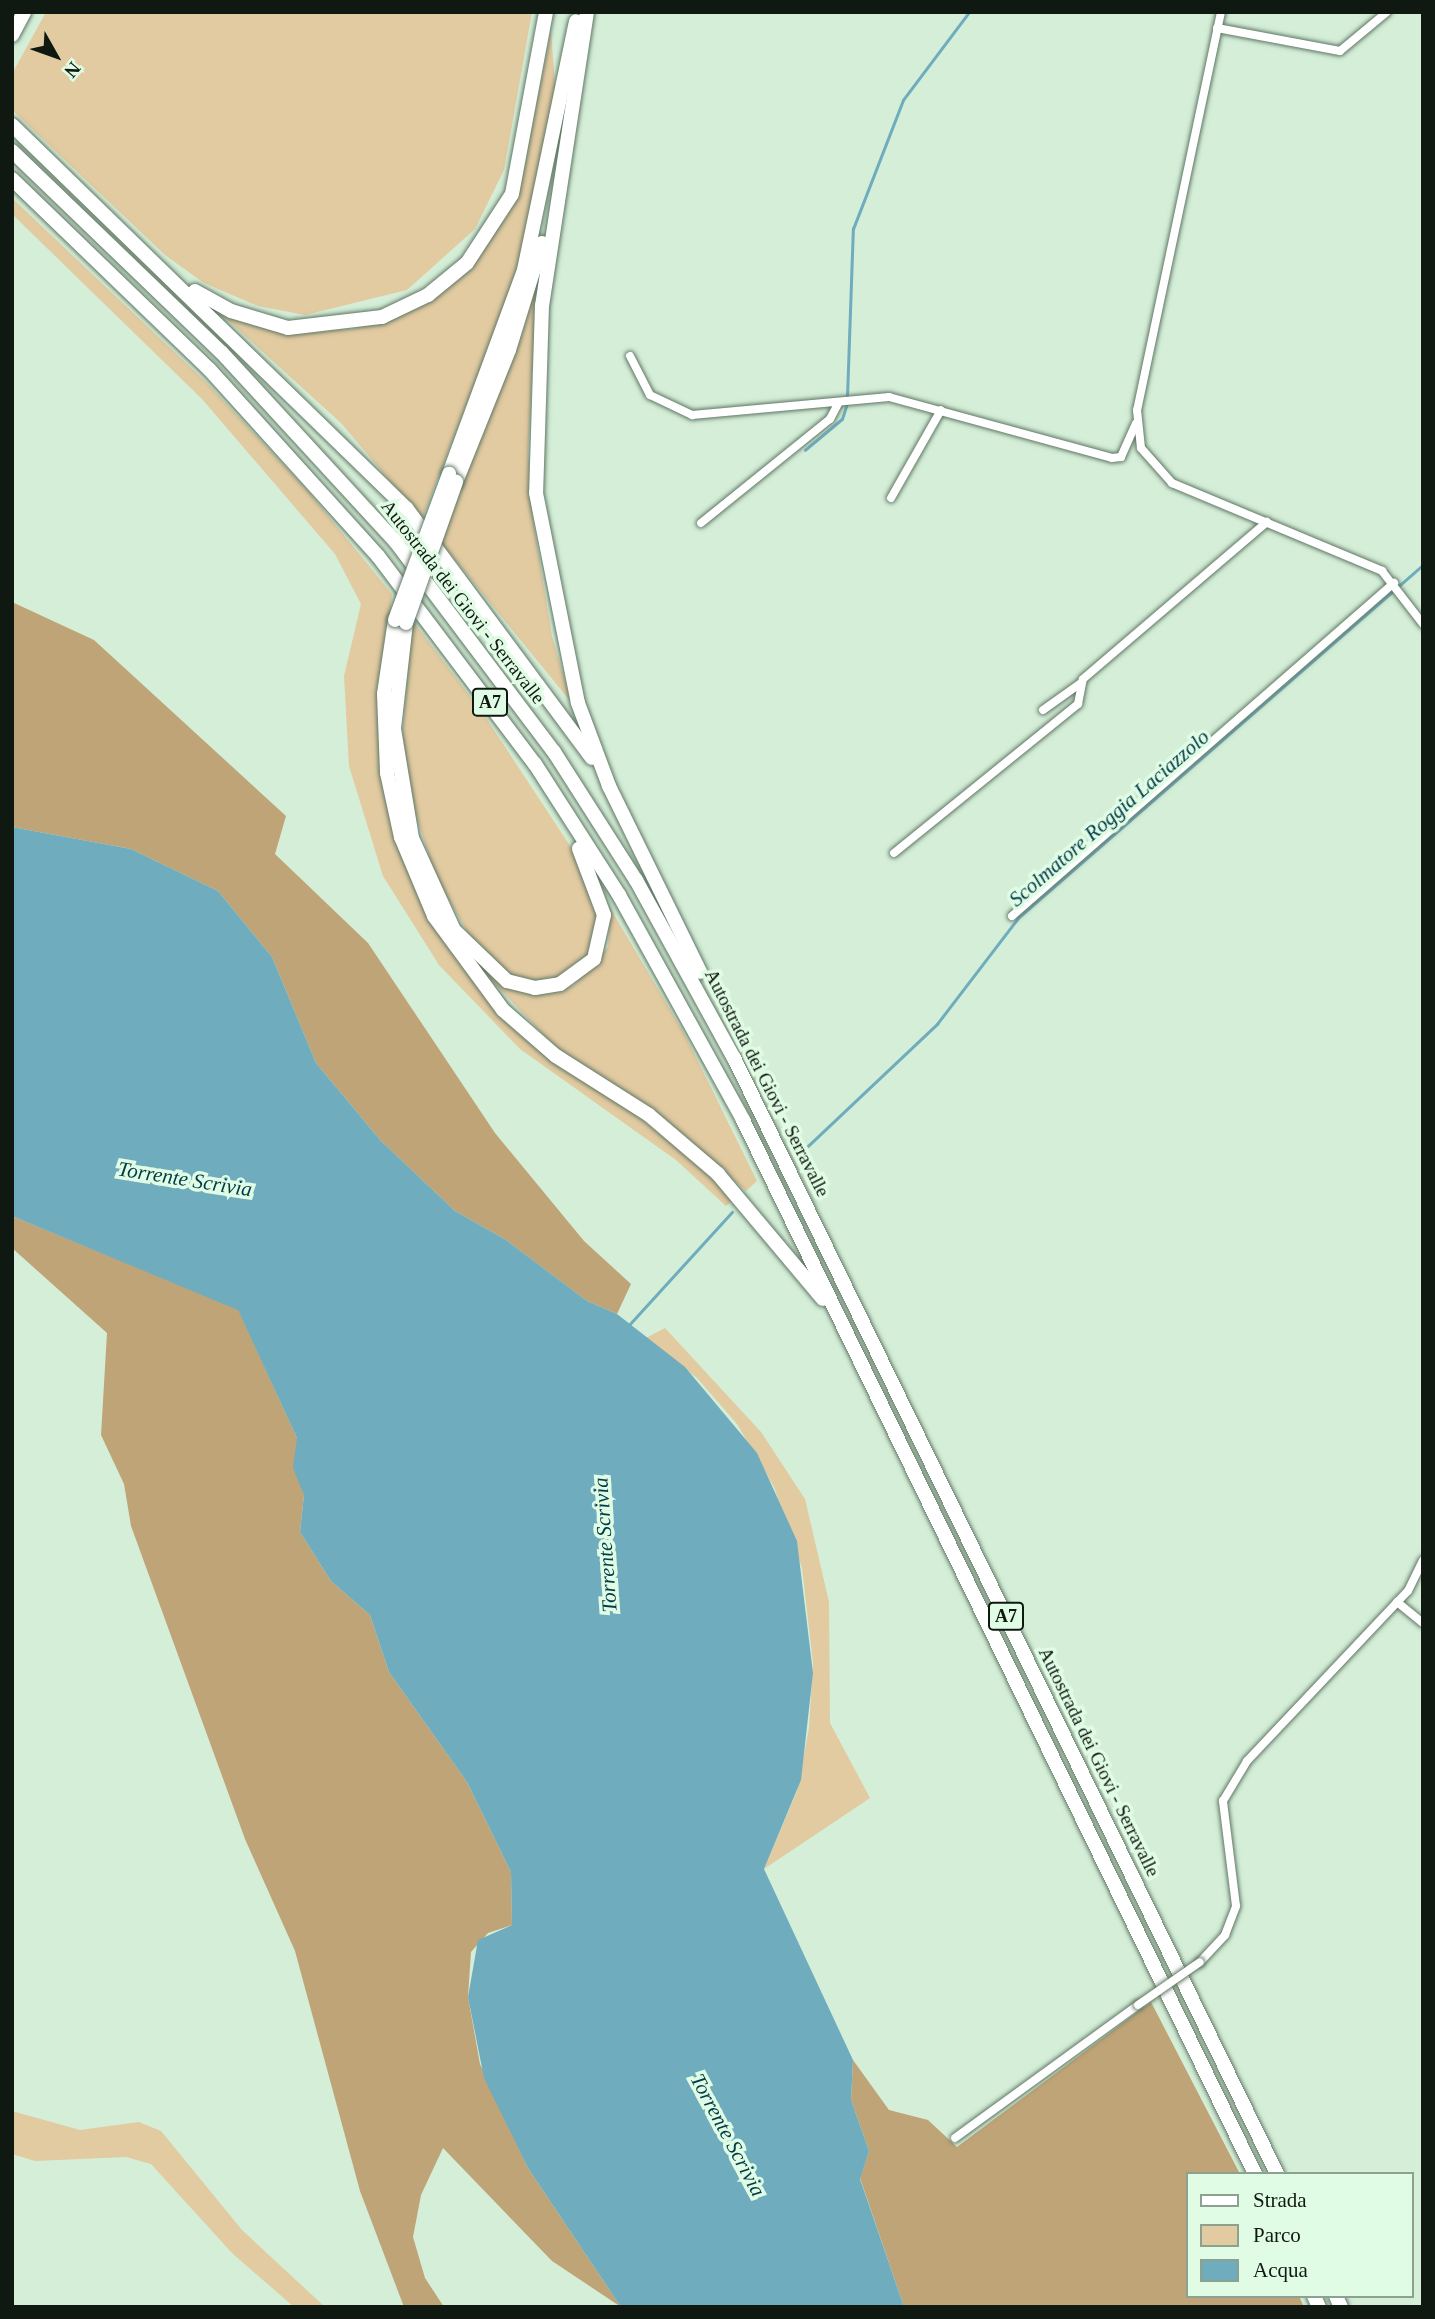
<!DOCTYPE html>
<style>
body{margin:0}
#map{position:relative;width:1435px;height:2319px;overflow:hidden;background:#d4eed8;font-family:"Times New Roman",serif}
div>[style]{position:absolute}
.green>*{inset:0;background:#e2caa1}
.forest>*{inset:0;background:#bfa477}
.water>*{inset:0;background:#6eacbe}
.stream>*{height:2.5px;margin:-1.25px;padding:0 1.25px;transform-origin:1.25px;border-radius:1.25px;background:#6eacbe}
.roads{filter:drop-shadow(0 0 2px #607764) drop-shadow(0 0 2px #607764)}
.street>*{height:8px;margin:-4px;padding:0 4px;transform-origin:4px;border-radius:4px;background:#fff}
.highway>*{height:14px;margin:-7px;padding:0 7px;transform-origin:7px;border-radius:7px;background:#fff}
.bridges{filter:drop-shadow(0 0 2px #607764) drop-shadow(0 0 2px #607764)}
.street-bridge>*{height:8px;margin:-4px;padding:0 4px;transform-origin:4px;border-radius:4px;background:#fff}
.highway-bridge>*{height:14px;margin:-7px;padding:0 7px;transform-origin:7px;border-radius:7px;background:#fff}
span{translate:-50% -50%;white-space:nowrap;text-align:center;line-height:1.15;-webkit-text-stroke:7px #e1fce5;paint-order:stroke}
.shield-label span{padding:2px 5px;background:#e1fce5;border:2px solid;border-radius:5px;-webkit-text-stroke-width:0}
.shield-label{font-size:18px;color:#101911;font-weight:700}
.street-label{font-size:19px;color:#101911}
.water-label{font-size:21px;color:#003b48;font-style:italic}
.frame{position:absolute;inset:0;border:14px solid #101911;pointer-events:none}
.legend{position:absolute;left:1186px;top:2172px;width:228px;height:126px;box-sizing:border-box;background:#e1fce5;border:2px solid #8da190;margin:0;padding:9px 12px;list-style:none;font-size:21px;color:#101911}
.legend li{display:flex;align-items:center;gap:14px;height:35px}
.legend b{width:35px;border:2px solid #8da190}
.north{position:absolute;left:21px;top:21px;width:70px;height:70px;-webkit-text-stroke:5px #e1fce5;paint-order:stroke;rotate:130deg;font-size:19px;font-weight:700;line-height:28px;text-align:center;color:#101911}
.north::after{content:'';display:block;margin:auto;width:24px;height:32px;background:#101911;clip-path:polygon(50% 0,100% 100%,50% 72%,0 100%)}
</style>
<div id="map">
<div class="green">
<div style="clip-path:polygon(46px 12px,532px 12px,504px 170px,475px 229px,407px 290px,305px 315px,258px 306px,204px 283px,165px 255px,12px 110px,12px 74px)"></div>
<div style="clip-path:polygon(551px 31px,556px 98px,515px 280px,422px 519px,341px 423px,222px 315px,288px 332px,352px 329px,386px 319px,476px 261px,519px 192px)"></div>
<div style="clip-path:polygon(12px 198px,206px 382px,307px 490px,392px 594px,380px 752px,450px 949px,489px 1000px,696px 1162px,733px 1200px,726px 1206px,676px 1160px,520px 1049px,439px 965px,383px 876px,349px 766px,344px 676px,361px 604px,335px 554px,202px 399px,12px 214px)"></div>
<div style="clip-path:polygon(537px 285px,528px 451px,533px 520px,552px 636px,571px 702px,439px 540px)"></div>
<div style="clip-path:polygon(412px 620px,482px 712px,586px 870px,598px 920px,587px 959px,575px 971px,543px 983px,509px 975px,474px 944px,435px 875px,407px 787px,402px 741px)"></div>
<div style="clip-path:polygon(610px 908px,684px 1033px,757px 1181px,746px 1191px,654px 1111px,553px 1045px,473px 961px,510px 987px,558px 991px,574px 985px,608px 947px)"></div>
<div style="clip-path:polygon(665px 1328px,761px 1432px,805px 1499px,829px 1602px,830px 1723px,870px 1798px,764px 1869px,797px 1791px,809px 1728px,813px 1663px,802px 1568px,774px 1487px,737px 1424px,697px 1378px,646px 1338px)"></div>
<div style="clip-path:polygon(12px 2111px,80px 2130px,139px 2122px,161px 2131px,242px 2230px,325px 2307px,294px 2307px,232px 2253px,151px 2164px,126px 2157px,35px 2161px,12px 2154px)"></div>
</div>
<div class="forest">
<div style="clip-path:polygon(12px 602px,94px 640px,286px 816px,275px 854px,368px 943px,495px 1133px,584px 1241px,631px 1284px,617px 1314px,587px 1301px,506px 1240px,455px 1211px,381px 1141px,316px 1063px,272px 957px,218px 891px,131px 849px,12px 827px)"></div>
<div style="clip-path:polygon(12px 1216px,238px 1309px,297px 1438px,304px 1495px,300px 1532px,331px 1581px,370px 1615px,389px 1672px,467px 1782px,511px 1872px,512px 1925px,488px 1933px,471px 1952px,468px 1997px,480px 2064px,528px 2168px,621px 2307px,552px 2261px,443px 2148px,421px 2195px,413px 2237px,425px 2278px,444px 2307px,404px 2307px,360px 2191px,295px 1951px,245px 1839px,131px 1526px,124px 1484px,101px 1435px,107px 1333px,12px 1248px)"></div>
<div style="clip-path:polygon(1151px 2002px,1240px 2174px,1188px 2174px,1188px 2296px,1299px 2296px,1304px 2307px,904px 2307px,860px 2178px,869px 2151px,851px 2100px,853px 2060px,889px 2110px,928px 2120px,957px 2147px)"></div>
</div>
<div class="water">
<div style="clip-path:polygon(12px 827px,131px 849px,218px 891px,272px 957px,316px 1063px,381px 1141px,455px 1211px,506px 1240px,587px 1301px,617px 1314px,685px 1367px,757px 1453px,797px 1541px,813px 1673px,801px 1780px,764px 1869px,853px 2060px,851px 2100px,869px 2151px,860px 2179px,904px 2307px,621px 2307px,528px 2168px,484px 2078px,468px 1997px,478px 1940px,512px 1925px,511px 1872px,467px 1782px,389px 1672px,370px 1615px,331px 1581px,300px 1532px,304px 1495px,293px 1468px,297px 1438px,238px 1310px,12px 1216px)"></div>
</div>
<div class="stream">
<div style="left:847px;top:397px;width:168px;rotate:-88deg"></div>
<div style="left:853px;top:229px;width:138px;rotate:-68.8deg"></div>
<div style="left:903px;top:100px;width:110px;rotate:-53.1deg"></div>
<div style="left:805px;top:450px;width:48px;rotate:-40deg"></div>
<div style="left:842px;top:419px;width:16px;rotate:-72deg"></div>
<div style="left:808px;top:1146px;width:178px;rotate:-43.4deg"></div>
<div style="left:937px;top:1024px;width:133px;rotate:-52.6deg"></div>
<div style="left:1018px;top:918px;width:537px;rotate:-41.08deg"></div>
<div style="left:628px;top:1326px;width:154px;rotate:-47.6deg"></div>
</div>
<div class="roads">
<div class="street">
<div style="left:1221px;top:12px;width:407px;rotate:101.9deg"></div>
<div style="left:1137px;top:410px;width:38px;rotate:84deg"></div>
<div style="left:1141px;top:448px;width:47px;rotate:48.5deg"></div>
<div style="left:1172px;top:483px;width:228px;rotate:22.7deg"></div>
<div style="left:1382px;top:571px;width:67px;rotate:52.3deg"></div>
<div style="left:1217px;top:28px;width:125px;rotate:10.6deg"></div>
<div style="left:1340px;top:51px;width:61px;rotate:-39.7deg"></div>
<div style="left:630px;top:356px;width:44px;rotate:62.9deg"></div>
<div style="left:650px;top:395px;width:47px;rotate:25.5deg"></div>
<div style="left:692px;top:415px;width:198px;rotate:-5.2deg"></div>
<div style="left:889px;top:397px;width:231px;rotate:15.3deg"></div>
<div style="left:1112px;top:458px;width:9px;rotate:-6deg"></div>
<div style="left:1121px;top:457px;width:37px;rotate:-66deg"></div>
<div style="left:891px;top:498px;width:101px;rotate:-60.4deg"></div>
<div style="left:701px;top:523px;width:166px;rotate:-38.9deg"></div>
<div style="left:830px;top:419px;width:17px;rotate:-62deg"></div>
<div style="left:1043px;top:710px;width:47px;rotate:-35.4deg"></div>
<div style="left:894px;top:853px;width:237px;rotate:-39deg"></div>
<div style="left:1078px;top:704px;width:25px;rotate:-79deg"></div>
<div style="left:1083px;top:679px;width:242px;rotate:-40.5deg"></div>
<div style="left:1012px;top:916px;width:507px;rotate:-41.08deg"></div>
<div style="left:1397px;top:1602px;width:33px;rotate:39deg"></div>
<div style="left:1200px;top:1962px;width:37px;rotate:-47deg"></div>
<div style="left:1225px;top:1935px;width:31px;rotate:-69deg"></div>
<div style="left:1236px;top:1906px;width:106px;rotate:-97.1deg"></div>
<div style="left:1223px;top:1801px;width:47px;rotate:-59deg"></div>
<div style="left:1247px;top:1761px;width:234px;rotate:-46.6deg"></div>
<div style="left:1408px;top:1591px;width:34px;rotate:-64deg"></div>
<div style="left:955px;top:2138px;width:226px;rotate:-36deg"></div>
</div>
<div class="highway">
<div style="left:587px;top:12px;width:296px;rotate:98.7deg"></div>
<div style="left:542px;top:305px;width:188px;rotate:91.8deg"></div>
<div style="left:536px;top:493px;width:214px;rotate:78.7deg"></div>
<div style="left:578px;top:703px;width:89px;rotate:69.5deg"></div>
<div style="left:609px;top:786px;width:207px;rotate:63.9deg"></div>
<div style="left:12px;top:35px;width:26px;rotate:-62deg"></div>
<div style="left:12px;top:125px;width:551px;rotate:44.19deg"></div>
<div style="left:407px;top:509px;width:310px;rotate:53.4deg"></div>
<div style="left:12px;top:151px;width:291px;rotate:43.9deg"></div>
<div style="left:222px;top:353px;width:255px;rotate:47.4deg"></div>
<div style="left:395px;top:541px;width:264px;rotate:53deg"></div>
<div style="left:554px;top:752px;width:152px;rotate:57.4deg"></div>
<div style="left:636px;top:880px;width:203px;rotate:61.2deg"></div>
<div style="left:734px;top:1058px;width:1241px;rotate:64.05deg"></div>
<div style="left:12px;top:179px;width:274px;rotate:44deg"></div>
<div style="left:209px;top:369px;width:252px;rotate:47.9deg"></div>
<div style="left:378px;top:556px;width:261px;rotate:53deg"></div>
<div style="left:535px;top:764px;width:156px;rotate:57.3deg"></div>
<div style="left:619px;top:895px;width:257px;rotate:61.1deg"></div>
<div style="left:743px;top:1120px;width:1172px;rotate:64.09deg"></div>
<div style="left:195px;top:291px;width:41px;rotate:29.1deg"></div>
<div style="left:231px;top:311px;width:59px;rotate:16.6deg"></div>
<div style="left:288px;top:328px;width:95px;rotate:-6.7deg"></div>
<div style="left:382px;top:317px;width:51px;rotate:-25.6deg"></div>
<div style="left:428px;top:295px;width:50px;rotate:-39.4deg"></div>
<div style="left:467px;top:263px;width:82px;rotate:-56.9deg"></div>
<div style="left:512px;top:194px;width:185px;rotate:-79.4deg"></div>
<div style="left:449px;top:474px;width:217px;rotate:-69.8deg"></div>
<div style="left:524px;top:270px;width:254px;rotate:-78.2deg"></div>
<div style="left:456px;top:482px;width:142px;rotate:-68.1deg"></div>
<div style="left:509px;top:350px;width:112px;rotate:-72.9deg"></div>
<div style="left:395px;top:620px;width:75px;rotate:98.5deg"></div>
<div style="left:384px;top:694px;width:79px;rotate:87.8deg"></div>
<div style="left:387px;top:773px;width:66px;rotate:77.7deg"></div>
<div style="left:401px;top:837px;width:86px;rotate:67.3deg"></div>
<div style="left:434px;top:916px;width:117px;rotate:53.7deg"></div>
<div style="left:503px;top:1010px;width:70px;rotate:41deg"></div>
<div style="left:556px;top:1056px;width:110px;rotate:32.4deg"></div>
<div style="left:649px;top:1115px;width:91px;rotate:40.5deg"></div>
<div style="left:718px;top:1174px;width:163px;rotate:50deg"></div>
<div style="left:406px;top:623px;width:107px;rotate:96.5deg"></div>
<div style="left:394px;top:729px;width:110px;rotate:80.6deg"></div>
<div style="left:412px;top:838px;width:101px;rotate:65.5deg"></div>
<div style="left:454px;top:930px;width:74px;rotate:43.9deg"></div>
<div style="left:507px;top:981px;width:29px;rotate:14deg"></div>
<div style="left:535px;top:988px;width:25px;rotate:-9deg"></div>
<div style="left:560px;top:984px;width:42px;rotate:-36.3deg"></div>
<div style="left:594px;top:959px;width:45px;rotate:-77.2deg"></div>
<div style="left:604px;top:915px;width:71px;rotate:-110.7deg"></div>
<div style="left:1314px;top:2296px;width:12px;rotate:66deg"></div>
<div style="left:1336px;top:2296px;width:12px;rotate:66deg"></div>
</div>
</div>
<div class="bridges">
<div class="street-bridge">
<div style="left:1138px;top:2005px;width:75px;rotate:-34.7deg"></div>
</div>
<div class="highway-bridge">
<div style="left:395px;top:620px;width:156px;rotate:-69.7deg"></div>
<div style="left:406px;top:623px;width:150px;rotate:-70.5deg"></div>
</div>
</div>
<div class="shield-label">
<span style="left:490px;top:702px">A7</span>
<span style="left:1006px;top:1616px">A7</span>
</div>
<div class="street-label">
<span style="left:463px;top:602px;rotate:52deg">Autostrada dei Giovi - Serravalle</span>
<span style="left:767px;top:1083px;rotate:63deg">Autostrada dei Giovi - Serravalle</span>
<span style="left:1099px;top:1762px;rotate:64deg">Autostrada dei Giovi - Serravalle</span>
</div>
<div class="water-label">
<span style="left:1109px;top:818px;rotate:-41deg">Scolmatore Roggia Laciazzolo</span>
<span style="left:185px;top:1179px;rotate:9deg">Torrente Scrivia</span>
<span style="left:605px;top:1545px;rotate:-94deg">Torrente Scrivia</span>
<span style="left:728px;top:2135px;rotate:62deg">Torrente Scrivia</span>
</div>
<div class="frame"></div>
<ul class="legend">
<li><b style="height:9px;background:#fff"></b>Strada</li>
<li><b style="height:19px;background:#e2caa1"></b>Parco</li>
<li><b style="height:19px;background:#6eacbe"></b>Acqua</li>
</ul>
<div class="north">N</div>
</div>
